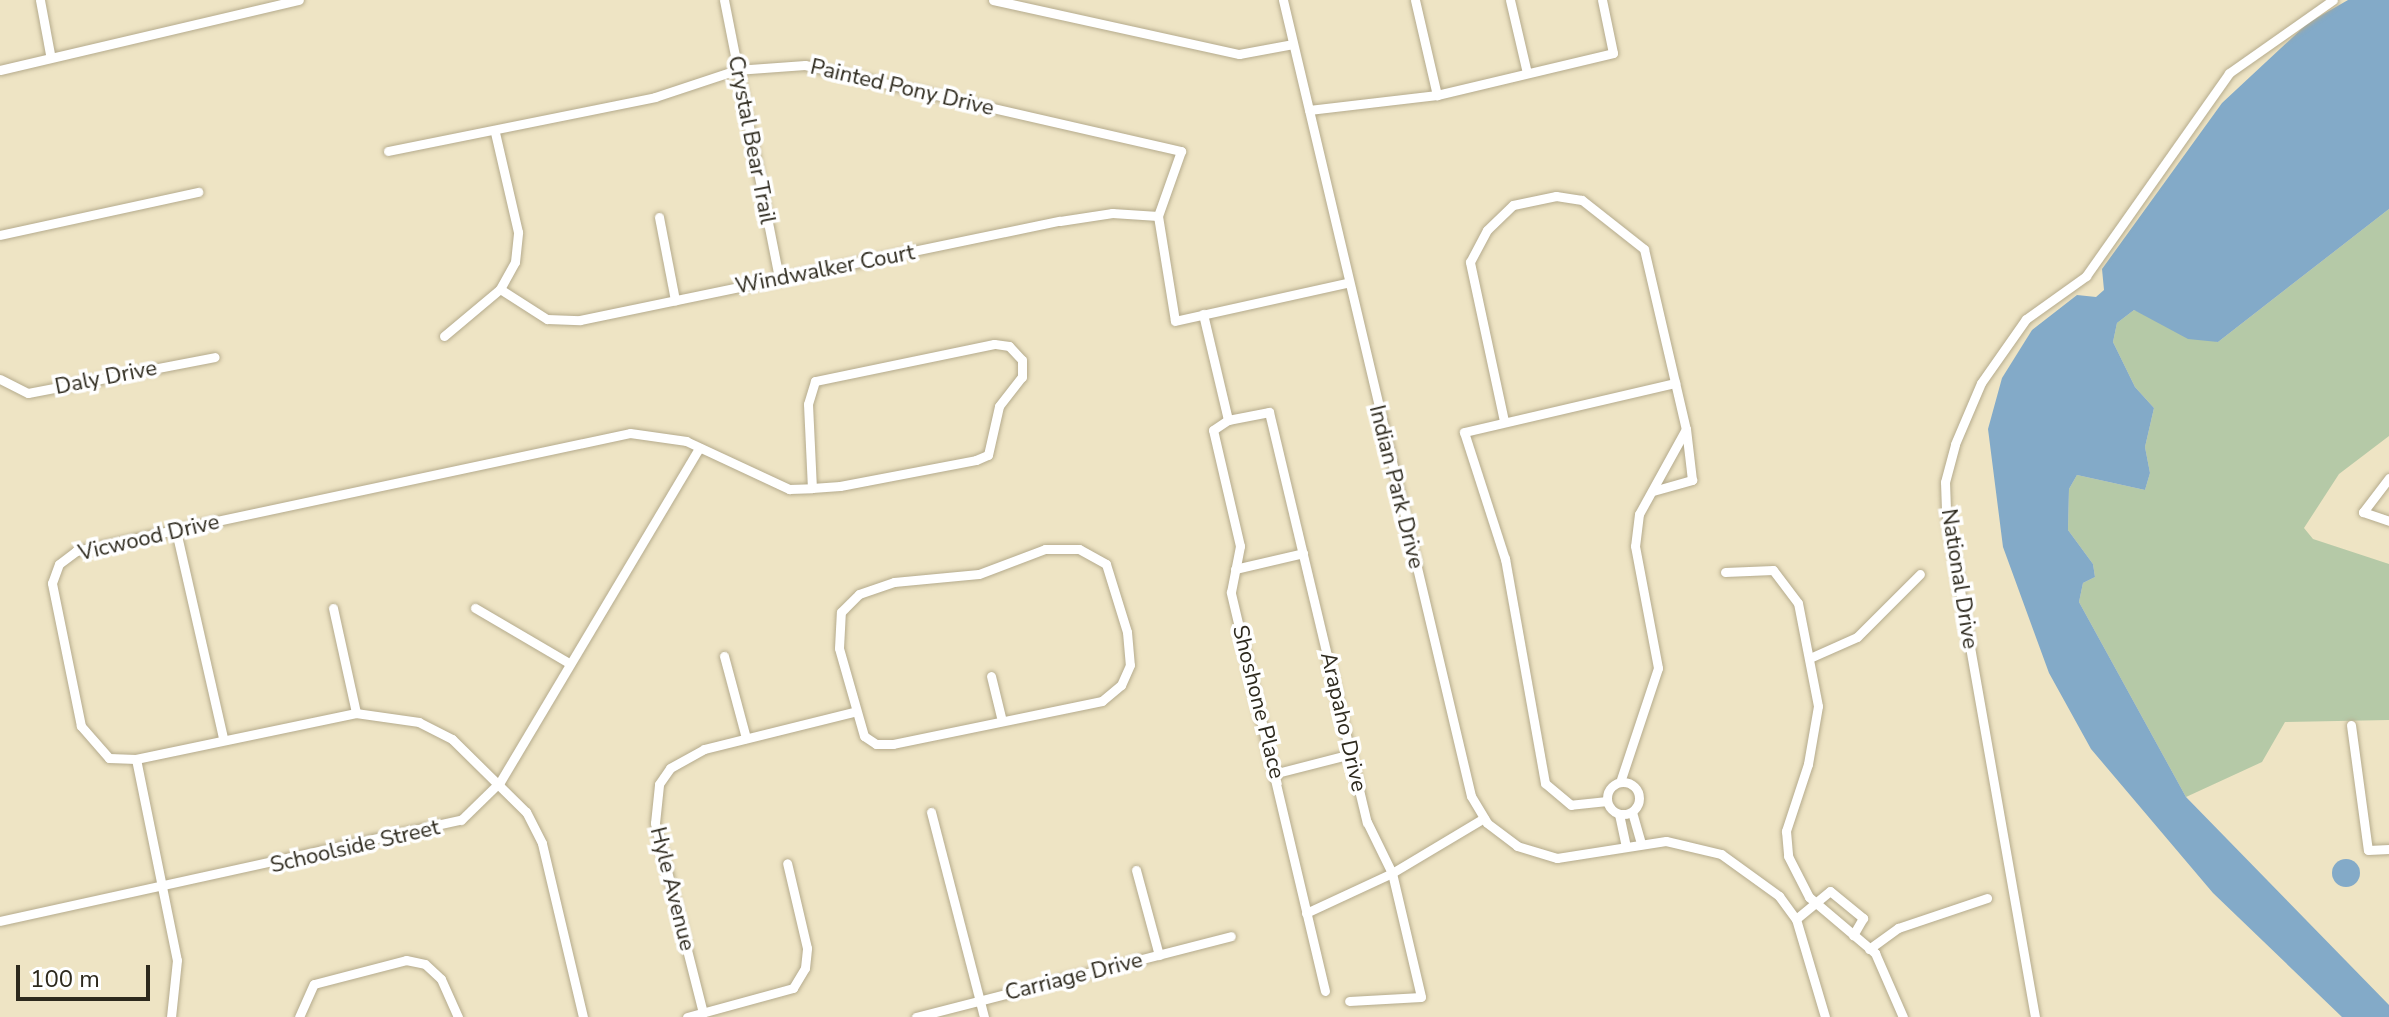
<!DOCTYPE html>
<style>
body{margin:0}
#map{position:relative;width:2389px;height:1017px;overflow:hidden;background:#eee4c4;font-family:"Nunito Sans",sans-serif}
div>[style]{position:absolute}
.green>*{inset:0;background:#b5c9a7}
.water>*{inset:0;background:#83aac8}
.round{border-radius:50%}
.roads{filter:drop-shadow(0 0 2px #b5ab8d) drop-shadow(0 0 2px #b5ab8d)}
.street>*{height:9px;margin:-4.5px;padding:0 4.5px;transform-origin:4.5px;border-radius:4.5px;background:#fff}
.street>.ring{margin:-4.5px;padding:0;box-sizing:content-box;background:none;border:9px solid #fff;border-radius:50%}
span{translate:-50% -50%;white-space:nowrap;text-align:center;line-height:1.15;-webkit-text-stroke:7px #fff;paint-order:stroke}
.street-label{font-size:22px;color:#2d291d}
.scale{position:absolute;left:16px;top:965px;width:134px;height:36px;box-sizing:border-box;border:4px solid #2d291d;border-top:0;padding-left:10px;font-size:24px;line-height:28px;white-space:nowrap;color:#2d291d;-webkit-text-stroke:6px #fff;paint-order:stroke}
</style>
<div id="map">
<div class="green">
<div style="clip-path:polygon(2389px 209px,2389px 436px,2339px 474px,2304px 528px,2313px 539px,2389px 564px,2389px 720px,2285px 722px,2262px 762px,2186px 797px,2079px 602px,2083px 583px,2095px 577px,2093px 564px,2068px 530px,2069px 489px,2077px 475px,2145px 490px,2150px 473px,2145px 447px,2154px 408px,2135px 387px,2113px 342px,2117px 323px,2134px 310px,2218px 342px)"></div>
</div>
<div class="water">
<div style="clip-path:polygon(2348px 0,2389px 0,2389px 209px,2218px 342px,2188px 339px,2134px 310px,2117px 323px,2113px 342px,2135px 387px,2154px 408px,2145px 447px,2150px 473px,2145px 490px,2077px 475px,2069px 489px,2068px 530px,2093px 564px,2095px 577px,2083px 583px,2079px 602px,2186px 797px,2389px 1005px,2389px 1017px,2342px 1017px,2213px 893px,2091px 749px,2049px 673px,2003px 547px,1988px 429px,2002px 378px,2032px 330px,2077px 295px,2096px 297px,2104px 290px,2102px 269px,2222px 103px,2308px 23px)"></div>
<div class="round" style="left:2332px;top:859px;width:28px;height:28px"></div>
</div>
<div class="roads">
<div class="street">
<div style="left:40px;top:0;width:55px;rotate:79.5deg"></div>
<div style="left:724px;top:0;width:284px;rotate:78.8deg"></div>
<div style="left:993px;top:0;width:252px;rotate:12.4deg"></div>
<div style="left:1239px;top:54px;width:55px;rotate:-10.5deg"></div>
<div style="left:1283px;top:0;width:818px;rotate:76.71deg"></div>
<div style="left:1471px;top:796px;width:31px;rotate:59deg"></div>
<div style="left:1487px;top:823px;width:38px;rotate:37deg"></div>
<div style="left:1517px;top:846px;width:42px;rotate:16.7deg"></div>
<div style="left:1557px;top:858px;width:110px;rotate:-8.9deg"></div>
<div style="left:1666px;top:841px;width:57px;rotate:13.3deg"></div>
<div style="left:1721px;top:854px;width:72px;rotate:35.9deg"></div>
<div style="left:1779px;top:896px;width:29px;rotate:54deg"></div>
<div style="left:1796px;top:919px;width:102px;rotate:73.5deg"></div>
<div style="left:1415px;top:0;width:98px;rotate:77deg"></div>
<div style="left:1510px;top:0;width:75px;rotate:76.9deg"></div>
<div style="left:0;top:70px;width:307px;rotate:-13.2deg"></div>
<div style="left:1309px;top:110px;width:129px;rotate:-6.7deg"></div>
<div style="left:1437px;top:95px;width:181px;rotate:-13.4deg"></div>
<div style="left:1613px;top:53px;width:54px;rotate:-101.7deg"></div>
<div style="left:388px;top:151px;width:272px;rotate:-11.4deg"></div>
<div style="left:655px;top:97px;width:85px;rotate:-18.4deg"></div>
<div style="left:736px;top:70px;width:69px;rotate:-4.1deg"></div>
<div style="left:805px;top:65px;width:386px;rotate:12.9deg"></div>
<div style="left:1181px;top:151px;width:69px;rotate:109.5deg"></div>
<div style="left:1158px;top:216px;width:106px;rotate:80.8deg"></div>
<div style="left:1175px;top:321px;width:176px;rotate:-12.5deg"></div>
<div style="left:659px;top:217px;width:85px;rotate:79.1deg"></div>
<div style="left:0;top:235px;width:203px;rotate:-12.3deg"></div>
<div style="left:500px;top:289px;width:56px;rotate:32.6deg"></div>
<div style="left:547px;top:319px;width:33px;rotate:2deg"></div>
<div style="left:580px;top:320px;width:490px;rotate:-11.7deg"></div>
<div style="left:1060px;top:221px;width:53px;rotate:-8.7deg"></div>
<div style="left:1112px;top:213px;width:46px;rotate:3.7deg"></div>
<div style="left:1203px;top:314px;width:109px;rotate:76.7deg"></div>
<div style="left:444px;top:336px;width:73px;rotate:-40deg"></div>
<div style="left:500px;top:289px;width:31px;rotate:-61deg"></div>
<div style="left:515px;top:262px;width:30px;rotate:-84deg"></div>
<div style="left:518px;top:232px;width:103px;rotate:-103deg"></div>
<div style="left:0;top:379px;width:31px;rotate:27deg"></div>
<div style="left:28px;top:393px;width:190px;rotate:-10.9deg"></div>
<div style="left:1504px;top:421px;width:163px;rotate:-102.1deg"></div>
<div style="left:1470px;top:262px;width:36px;rotate:-62deg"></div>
<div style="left:1487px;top:230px;width:36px;rotate:-44deg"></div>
<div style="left:1513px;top:205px;width:44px;rotate:-11.8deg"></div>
<div style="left:1556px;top:196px;width:26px;rotate:9deg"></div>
<div style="left:1582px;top:200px;width:79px;rotate:38.3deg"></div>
<div style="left:1644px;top:249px;width:185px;rotate:76.9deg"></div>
<div style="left:1686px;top:429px;width:97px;rotate:118.9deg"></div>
<div style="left:1639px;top:514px;width:32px;rotate:97deg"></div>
<div style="left:1635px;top:546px;width:124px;rotate:79.3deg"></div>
<div style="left:1658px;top:668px;width:120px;rotate:108.4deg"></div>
<div style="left:2389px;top:478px;width:43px;rotate:127.4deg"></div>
<div style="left:2363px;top:512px;width:28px;rotate:19deg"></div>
<div style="left:1653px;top:491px;width:41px;rotate:-15.8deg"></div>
<div style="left:1692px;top:480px;width:51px;rotate:-96.7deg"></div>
<div style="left:176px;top:531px;width:212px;rotate:77.2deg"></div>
<div style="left:1045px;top:549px;width:34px"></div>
<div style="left:1079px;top:549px;width:31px;rotate:29deg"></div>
<div style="left:1106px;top:564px;width:71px;rotate:72.8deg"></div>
<div style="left:1127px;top:632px;width:33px;rotate:85deg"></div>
<div style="left:1130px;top:665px;width:22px;rotate:114deg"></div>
<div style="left:1121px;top:685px;width:25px;rotate:140deg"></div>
<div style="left:1102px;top:701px;width:213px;rotate:168.4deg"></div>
<div style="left:893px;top:744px;width:17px;rotate:180deg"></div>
<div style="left:876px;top:744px;width:14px;rotate:-146deg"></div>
<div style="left:864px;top:736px;width:91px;rotate:-105.9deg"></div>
<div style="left:839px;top:648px;width:36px;rotate:-87deg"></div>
<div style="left:841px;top:612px;width:25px;rotate:-45deg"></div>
<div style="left:859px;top:594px;width:37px;rotate:-19deg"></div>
<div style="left:894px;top:582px;width:85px;rotate:-5.4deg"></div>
<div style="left:979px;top:574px;width:71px;rotate:-20.7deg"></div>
<div style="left:1235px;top:569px;width:70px;rotate:-13.2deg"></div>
<div style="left:1725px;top:572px;width:48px;rotate:-2.4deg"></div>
<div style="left:1773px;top:570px;width:41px;rotate:52.9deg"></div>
<div style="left:1798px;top:603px;width:105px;rotate:79deg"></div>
<div style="left:1818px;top:706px;width:59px;rotate:99.8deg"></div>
<div style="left:1808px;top:764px;width:71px;rotate:108.2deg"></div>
<div style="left:1786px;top:831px;width:25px;rotate:85deg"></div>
<div style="left:1788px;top:856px;width:46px;rotate:62.9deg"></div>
<div style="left:1809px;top:897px;width:87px;rotate:40.3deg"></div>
<div style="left:1875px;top:953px;width:70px;rotate:66.4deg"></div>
<div style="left:333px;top:608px;width:107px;rotate:77.6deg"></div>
<div style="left:475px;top:608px;width:109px;rotate:30.3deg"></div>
<div style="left:724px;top:656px;width:85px;rotate:75deg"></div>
<div style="left:1812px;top:657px;width:49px;rotate:-24deg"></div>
<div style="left:1857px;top:637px;width:89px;rotate:-45deg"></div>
<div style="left:991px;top:676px;width:46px;rotate:76.3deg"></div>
<div style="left:2351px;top:725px;width:126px;rotate:82.3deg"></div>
<div style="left:2368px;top:850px;width:21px;rotate:-3deg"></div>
<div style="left:136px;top:759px;width:205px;rotate:78.5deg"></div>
<div style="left:177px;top:960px;width:57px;rotate:96deg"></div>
<div style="left:1277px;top:773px;width:76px;rotate:-14.4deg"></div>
<div class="ring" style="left:1607px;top:782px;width:23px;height:23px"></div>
<div style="left:1607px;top:801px;width:36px;rotate:174deg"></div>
<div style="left:1571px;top:805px;width:34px;rotate:-140deg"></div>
<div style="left:1545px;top:783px;width:228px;rotate:-100.1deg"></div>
<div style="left:1505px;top:559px;width:133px;rotate:-107.9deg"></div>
<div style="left:1464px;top:432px;width:217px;rotate:-13.1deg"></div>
<div style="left:931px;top:812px;width:212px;rotate:75.5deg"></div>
<div style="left:1632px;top:812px;width:33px;rotate:74deg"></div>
<div style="left:1619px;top:814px;width:33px;rotate:78deg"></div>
<div style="left:1136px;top:870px;width:88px;rotate:74.9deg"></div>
<div style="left:1306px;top:913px;width:95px;rotate:-24.9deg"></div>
<div style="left:1392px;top:873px;width:107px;rotate:-30.9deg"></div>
<div style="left:1796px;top:919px;width:44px;rotate:-39.5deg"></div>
<div style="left:1830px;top:891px;width:43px;rotate:39.3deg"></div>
<div style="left:1863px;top:918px;width:20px;rotate:120deg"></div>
<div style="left:0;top:921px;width:472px;rotate:-12.4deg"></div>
<div style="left:461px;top:820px;width:54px;rotate:-44.3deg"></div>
<div style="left:500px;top:782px;width:389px;rotate:-59.2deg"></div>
<div style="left:1869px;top:949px;width:36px;rotate:-36deg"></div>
<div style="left:1898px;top:928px;width:94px;rotate:-18.6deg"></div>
<div style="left:1325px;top:991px;width:410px;rotate:-103.3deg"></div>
<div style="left:1231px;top:592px;width:47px;rotate:-78.9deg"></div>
<div style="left:1240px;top:546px;width:119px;rotate:-103.1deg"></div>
<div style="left:1213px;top:430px;width:18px;rotate:-34deg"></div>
<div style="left:1228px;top:420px;width:42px;rotate:-11deg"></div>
<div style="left:1269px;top:412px;width:422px;rotate:76.6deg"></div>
<div style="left:1367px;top:822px;width:57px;rotate:63.9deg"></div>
<div style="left:1392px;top:873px;width:127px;rotate:76.8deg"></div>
<div style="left:1421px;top:997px;width:72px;rotate:176.8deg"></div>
<div style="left:703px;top:1013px;width:196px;rotate:-104.2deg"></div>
<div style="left:655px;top:823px;width:39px;rotate:-84deg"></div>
<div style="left:659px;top:784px;width:19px;rotate:-55deg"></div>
<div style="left:670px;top:768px;width:39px;rotate:-29deg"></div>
<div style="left:704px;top:749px;width:154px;rotate:-13.9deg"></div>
<div style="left:299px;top:1017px;width:36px;rotate:-66deg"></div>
<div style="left:314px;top:984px;width:95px;rotate:-14.6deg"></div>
<div style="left:406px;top:960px;width:19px;rotate:12deg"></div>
<div style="left:425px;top:964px;width:22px;rotate:43deg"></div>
<div style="left:441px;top:979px;width:42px;rotate:65.9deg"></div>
<div style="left:583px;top:1017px;width:179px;rotate:-103.3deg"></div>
<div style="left:542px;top:843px;width:35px;rotate:-117deg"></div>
<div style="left:526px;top:812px;width:104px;rotate:-135.4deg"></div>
<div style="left:452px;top:739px;width:37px;rotate:-153deg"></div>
<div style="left:419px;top:722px;width:64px;rotate:-171.9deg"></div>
<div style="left:356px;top:713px;width:225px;rotate:168.2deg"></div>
<div style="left:136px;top:759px;width:27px;rotate:-178deg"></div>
<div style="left:109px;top:758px;width:43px;rotate:-131.2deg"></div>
<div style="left:81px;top:726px;width:146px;rotate:-101.5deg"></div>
<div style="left:52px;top:583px;width:20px;rotate:-70deg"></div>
<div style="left:59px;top:564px;width:21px;rotate:-37deg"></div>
<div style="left:76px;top:551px;width:566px;rotate:-12.02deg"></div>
<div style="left:630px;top:433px;width:57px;rotate:8.1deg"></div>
<div style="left:686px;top:441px;width:114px;rotate:25deg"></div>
<div style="left:789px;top:489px;width:23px;rotate:-2deg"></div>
<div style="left:812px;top:488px;width:28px;rotate:-4deg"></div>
<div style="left:840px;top:486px;width:138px;rotate:-10.8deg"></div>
<div style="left:976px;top:460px;width:13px;rotate:-23deg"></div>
<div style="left:988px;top:455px;width:50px;rotate:-77.3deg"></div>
<div style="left:999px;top:406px;width:37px;rotate:-52deg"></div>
<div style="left:1022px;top:377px;width:17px;rotate:-90deg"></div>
<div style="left:1022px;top:360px;width:19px;rotate:-133deg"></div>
<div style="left:1009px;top:346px;width:15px;rotate:-172deg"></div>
<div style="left:994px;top:344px;width:183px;rotate:168.3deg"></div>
<div style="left:815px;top:381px;width:24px;rotate:107deg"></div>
<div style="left:808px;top:404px;width:84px;rotate:87.3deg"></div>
<div style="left:687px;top:1017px;width:110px;rotate:-15.3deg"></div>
<div style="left:793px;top:988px;width:23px;rotate:-59deg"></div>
<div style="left:805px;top:968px;width:20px;rotate:-84deg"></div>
<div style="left:807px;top:948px;width:87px;rotate:-103.2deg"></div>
<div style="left:916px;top:1017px;width:325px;rotate:-14.4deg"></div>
<div style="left:2035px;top:1017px;width:515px;rotate:-99.96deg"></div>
<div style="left:1946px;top:510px;width:28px;rotate:-92deg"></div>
<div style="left:1945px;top:482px;width:39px;rotate:-75deg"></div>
<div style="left:1955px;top:444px;width:66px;rotate:-66.9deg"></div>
<div style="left:1981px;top:383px;width:78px;rotate:-54.9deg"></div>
<div style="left:2026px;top:319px;width:74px;rotate:-35.6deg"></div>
<div style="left:2086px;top:276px;width:248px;rotate:-54.8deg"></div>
<div style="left:2229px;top:73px;width:127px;rotate:-35.1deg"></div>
</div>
</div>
<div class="street-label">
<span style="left:902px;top:88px;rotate:13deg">Painted Pony Drive</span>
<span style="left:751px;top:140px;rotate:79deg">Crystal Bear Trail</span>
<span style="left:825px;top:270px;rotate:-11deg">Windwalker Court</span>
<span style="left:106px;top:378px;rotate:-11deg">Daly Drive</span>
<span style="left:1396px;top:487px;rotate:76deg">Indian Park Drive</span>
<span style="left:149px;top:538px;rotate:-13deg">Vicwood Drive</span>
<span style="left:1959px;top:579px;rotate:81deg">National Drive</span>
<span style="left:1258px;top:702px;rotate:76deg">Shoshone Place</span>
<span style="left:1343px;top:722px;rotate:77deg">Arapaho Drive</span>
<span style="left:355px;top:847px;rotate:-13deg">Schoolside Street</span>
<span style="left:672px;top:889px;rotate:76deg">Hyle Avenue</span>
<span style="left:1074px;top:977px;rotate:-14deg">Carriage Drive</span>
</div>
<div class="scale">100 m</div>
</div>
